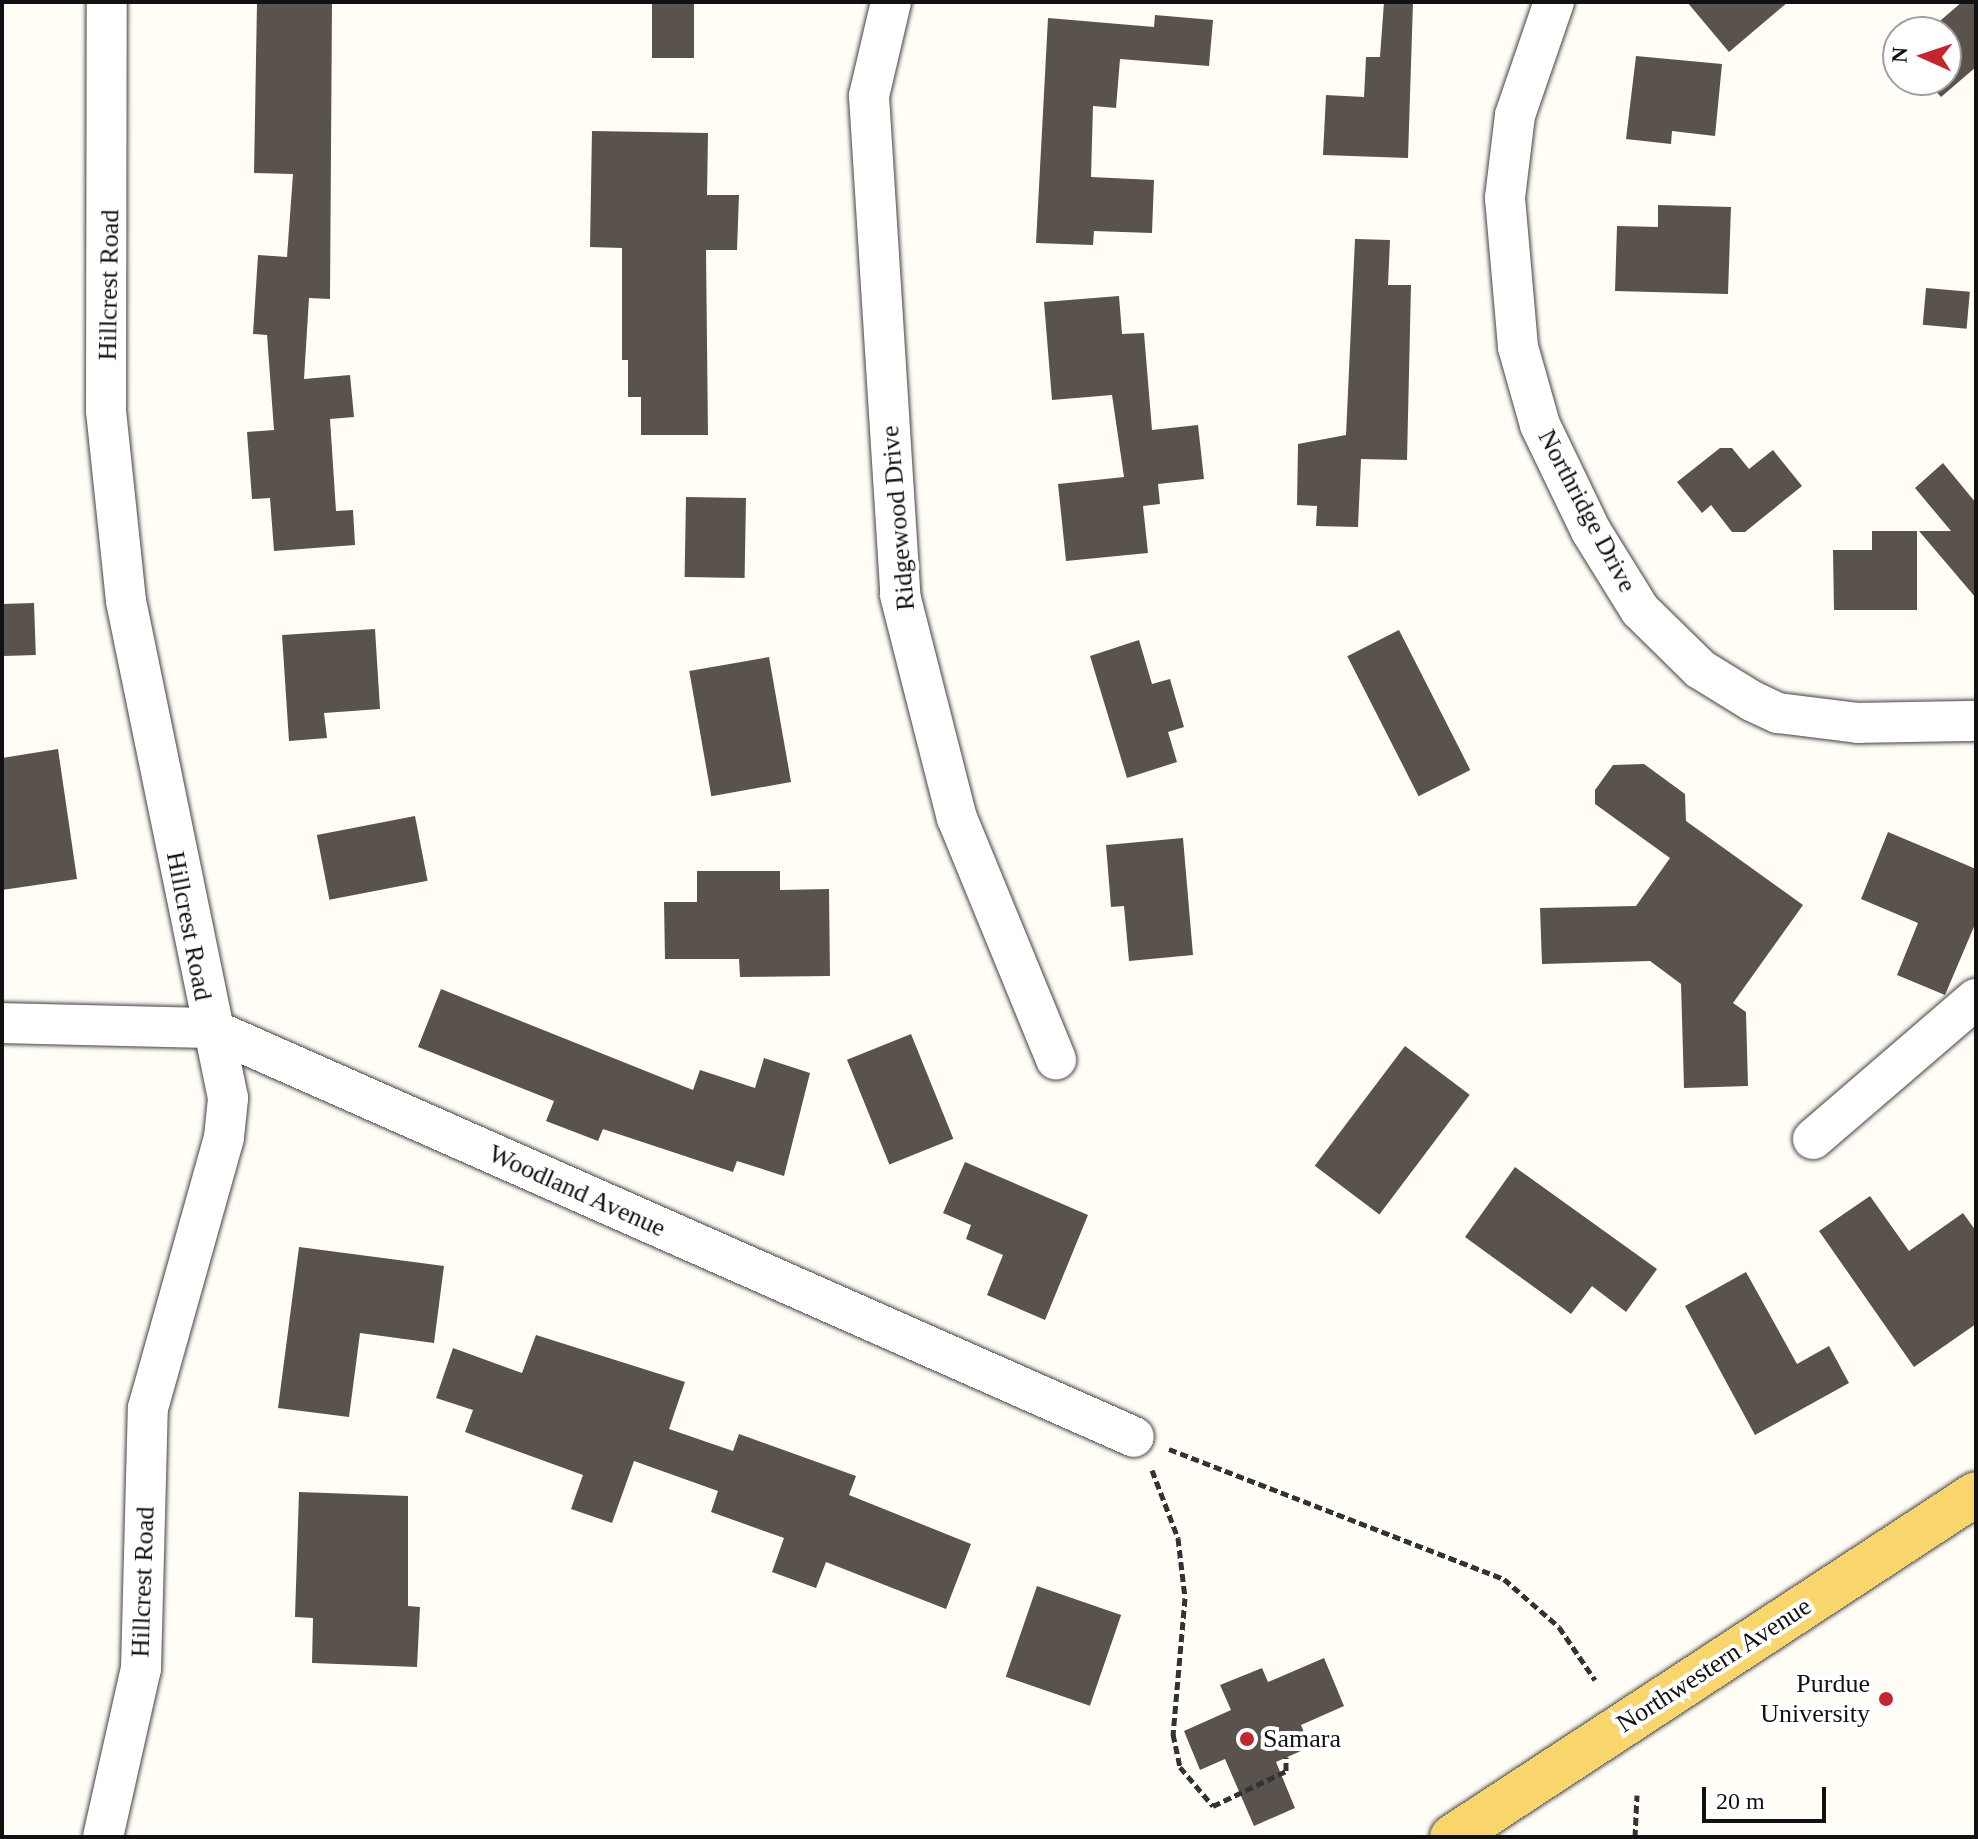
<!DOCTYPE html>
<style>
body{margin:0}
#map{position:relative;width:1978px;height:1839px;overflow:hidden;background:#fffdf5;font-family:Georgia,serif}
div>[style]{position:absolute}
.building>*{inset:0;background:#5a524d;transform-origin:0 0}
.path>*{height:5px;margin-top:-2.5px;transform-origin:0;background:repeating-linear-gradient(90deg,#333 0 8px,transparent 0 12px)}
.roads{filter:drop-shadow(0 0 2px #444) drop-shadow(0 0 2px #444)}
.minor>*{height:40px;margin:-20px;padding:0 20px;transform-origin:20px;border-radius:20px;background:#fff}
.primary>*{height:44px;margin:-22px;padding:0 22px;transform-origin:22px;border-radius:22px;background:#f9d66b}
.dots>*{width:22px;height:22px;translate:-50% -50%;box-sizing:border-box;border:4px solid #fff;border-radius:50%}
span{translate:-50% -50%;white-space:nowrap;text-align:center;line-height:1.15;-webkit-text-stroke:8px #fff;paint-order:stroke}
.street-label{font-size:26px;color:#111}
.poi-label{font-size:26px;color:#111}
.right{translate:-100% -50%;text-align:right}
.left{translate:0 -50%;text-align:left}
.frame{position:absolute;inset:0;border:4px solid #111;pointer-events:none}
.north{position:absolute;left:1882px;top:16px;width:80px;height:80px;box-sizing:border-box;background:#fff;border:2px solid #a0a0a0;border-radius:50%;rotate:273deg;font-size:22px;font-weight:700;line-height:32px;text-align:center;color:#111}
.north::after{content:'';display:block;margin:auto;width:28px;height:36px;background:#c4262e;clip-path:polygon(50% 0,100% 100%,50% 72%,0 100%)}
.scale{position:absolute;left:1702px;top:1787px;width:124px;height:36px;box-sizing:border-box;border:4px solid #111;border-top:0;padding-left:10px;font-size:24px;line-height:28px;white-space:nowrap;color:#111;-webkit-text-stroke:6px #fff;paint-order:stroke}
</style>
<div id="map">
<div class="building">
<div style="clip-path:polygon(257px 2px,332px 2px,330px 299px,309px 298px,304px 379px,350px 375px,354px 417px,330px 419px,336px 511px,353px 510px,355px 545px,274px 551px,270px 498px,252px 499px,247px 432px,274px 430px,267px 335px,253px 334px,258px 255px,287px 257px,293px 174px,254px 173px)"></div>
<div style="left:652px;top:2px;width:42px;height:56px"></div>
<div style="clip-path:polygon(1384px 2px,1413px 2px,1408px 158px,1323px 155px,1326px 95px,1364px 97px,1366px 57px,1380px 57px)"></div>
<div style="clip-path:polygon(1687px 2px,1788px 2px,1729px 52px)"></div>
<div style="clip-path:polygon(1962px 2px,1976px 2px,1976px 67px,1941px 97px,1926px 80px,1946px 80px,1946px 32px,1927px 32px)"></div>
<div style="clip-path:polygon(1155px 15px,1213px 20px,1209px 66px,1120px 59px,1116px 108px,1093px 106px,1091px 177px,1154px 180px,1152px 233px,1094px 231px,1093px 245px,1036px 243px,1048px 18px,1154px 27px)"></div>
<div style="clip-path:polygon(1636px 56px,1722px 64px,1715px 136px,1672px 131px,1671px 144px,1626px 139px)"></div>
<div style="clip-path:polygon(592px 131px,708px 133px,707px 195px,739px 195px,737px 250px,706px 250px,708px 435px,641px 435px,641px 397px,628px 397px,628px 360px,622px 360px,622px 248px,590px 247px)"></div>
<div style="clip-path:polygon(1658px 205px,1731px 207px,1728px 294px,1615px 291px,1617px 226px,1658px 227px)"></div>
<div style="clip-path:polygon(1355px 239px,1390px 240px,1388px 285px,1411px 285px,1407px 460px,1361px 459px,1358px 527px,1316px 526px,1317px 506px,1297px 505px,1298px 444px,1346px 435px)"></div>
<div style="left:1926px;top:288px;width:44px;height:37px;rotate:5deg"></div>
<div style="clip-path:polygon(1119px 296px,1122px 334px,1144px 333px,1152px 430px,1198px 425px,1204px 479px,1158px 484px,1160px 504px,1143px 506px,1148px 553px,1066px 561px,1058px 484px,1124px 477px,1112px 395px,1052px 400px,1044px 302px)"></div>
<div style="clip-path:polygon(1720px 448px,1732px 448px,1749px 469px,1773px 450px,1802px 486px,1745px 532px,1732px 532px,1711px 505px,1702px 513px,1677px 482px)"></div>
<div style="clip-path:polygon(1943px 463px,1976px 503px,1976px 598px,1919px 531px,1951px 531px,1915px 488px)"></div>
<div style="left:686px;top:497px;width:60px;height:80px;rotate:1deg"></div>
<div style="clip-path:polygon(1872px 531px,1917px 531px,1917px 610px,1834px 610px,1833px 550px,1872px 550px)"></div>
<div style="left:34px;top:603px;width:52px;height:32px;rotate:88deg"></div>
<div style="clip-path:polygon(375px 629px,380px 709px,324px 713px,327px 738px,289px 741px,282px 635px)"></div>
<div style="left:1399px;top:630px;width:157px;height:58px;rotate:63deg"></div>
<div style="clip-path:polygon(1139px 640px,1152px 684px,1170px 679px,1184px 727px,1168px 732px,1177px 762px,1127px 778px,1090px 656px)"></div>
<div style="left:769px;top:657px;width:127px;height:81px;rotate:80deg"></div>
<div style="clip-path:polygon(58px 749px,77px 879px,2px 890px,2px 758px)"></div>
<div style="clip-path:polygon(1644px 764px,1685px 794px,1686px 821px,1803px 905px,1733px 1003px,1746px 1012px,1748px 1086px,1684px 1088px,1681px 984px,1650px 961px,1542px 964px,1540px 908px,1636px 906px,1670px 858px,1595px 804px,1595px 790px,1613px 765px)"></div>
<div style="left:415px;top:816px;width:66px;height:100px;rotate:79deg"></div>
<div style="clip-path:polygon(1888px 832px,1976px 869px,1976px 922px,1945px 995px,1897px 975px,1918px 923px,1861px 899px)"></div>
<div style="clip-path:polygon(1183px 838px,1193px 955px,1129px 961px,1124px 906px,1111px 907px,1106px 845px)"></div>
<div style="clip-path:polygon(697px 871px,780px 871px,780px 890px,829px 889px,830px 976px,740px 977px,739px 959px,665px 959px,664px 902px,697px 902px)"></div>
<div style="clip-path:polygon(441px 989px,693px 1090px,700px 1070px,755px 1088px,764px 1058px,810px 1073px,784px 1176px,737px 1161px,733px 1172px,603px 1129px,598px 1141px,546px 1121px,554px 1101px,418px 1047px)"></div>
<div style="left:911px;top:1034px;width:113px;height:69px;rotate:68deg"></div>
<div style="left:1405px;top:1046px;width:81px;height:150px;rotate:37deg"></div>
<div style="clip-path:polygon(965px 1162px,1088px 1215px,1045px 1320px,987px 1295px,1003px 1255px,966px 1239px,971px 1225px,943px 1213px)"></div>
<div style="clip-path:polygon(1515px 1167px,1657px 1269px,1626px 1312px,1592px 1286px,1571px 1314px,1465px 1237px)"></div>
<div style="clip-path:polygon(1870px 1196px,1909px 1251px,1963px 1213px,1976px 1231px,1976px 1324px,1914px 1367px,1819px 1231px)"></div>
<div style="clip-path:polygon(299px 1247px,444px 1266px,434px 1343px,360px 1333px,349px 1417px,278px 1408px)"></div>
<div style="clip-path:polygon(1746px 1272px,1797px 1364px,1829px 1346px,1849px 1383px,1755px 1435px,1685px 1306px)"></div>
<div style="clip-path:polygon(536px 1335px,685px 1382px,669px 1429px,733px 1451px,739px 1434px,856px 1476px,849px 1495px,971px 1544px,946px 1609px,826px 1562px,816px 1588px,772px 1572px,784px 1538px,711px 1512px,718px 1491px,634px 1461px,612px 1523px,571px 1509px,583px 1475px,465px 1432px,473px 1410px,436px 1398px,453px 1348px,522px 1373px)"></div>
<div style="clip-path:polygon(299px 1492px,408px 1496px,408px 1606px,420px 1607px,417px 1667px,312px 1663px,313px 1618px,295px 1617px)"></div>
<div style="left:1037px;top:1586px;width:89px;height:96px;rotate:19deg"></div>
<div style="clip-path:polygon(1324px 1658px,1344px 1706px,1301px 1725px,1310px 1747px,1276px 1762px,1295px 1808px,1254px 1826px,1225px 1759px,1200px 1770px,1184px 1731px,1231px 1710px,1220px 1685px,1262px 1668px,1268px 1682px)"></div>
</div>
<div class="path">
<div style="left:1169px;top:1449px;width:359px;rotate:21.2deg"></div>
<div style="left:1504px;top:1579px;width:73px;rotate:41.1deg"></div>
<div style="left:1559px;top:1627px;width:64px;rotate:55.8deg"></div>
<div style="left:1152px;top:1470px;width:73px;rotate:69.1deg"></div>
<div style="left:1178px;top:1538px;width:60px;rotate:83.3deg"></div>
<div style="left:1185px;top:1598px;width:137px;rotate:95deg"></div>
<div style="left:1173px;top:1734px;width:34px;rotate:78deg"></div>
<div style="left:1180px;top:1767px;width:51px;rotate:49.8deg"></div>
<div style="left:1213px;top:1806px;width:81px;rotate:-25.6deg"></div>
<div style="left:1286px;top:1771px;width:14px;rotate:-90deg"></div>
<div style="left:1635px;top:1837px;width:42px;rotate:-87.3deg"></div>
</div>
<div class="roads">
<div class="minor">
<div style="left:891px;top:2px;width:97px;rotate:103.2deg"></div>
<div style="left:869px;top:96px;width:500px;rotate:86.4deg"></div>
<div style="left:900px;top:595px;width:230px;rotate:75.7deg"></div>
<div style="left:957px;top:818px;width:261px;rotate:67.7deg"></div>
<div style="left:1554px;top:2px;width:120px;rotate:109deg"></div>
<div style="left:1515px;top:115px;width:84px;rotate:96.9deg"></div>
<div style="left:1505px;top:198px;width:150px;rotate:85deg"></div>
<div style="left:1518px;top:347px;width:81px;rotate:74.2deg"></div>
<div style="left:1540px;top:425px;width:118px;rotate:64.3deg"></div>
<div style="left:1591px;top:531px;width:93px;rotate:58.2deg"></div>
<div style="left:1640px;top:610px;width:84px;rotate:44.5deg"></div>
<div style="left:1700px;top:669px;width:61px;rotate:31.6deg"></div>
<div style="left:1752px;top:701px;width:29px;rotate:25deg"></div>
<div style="left:1778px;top:713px;width:81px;rotate:7.1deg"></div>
<div style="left:1858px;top:723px;width:118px;rotate:-1deg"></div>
<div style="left:2px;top:1023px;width:207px;rotate:1.4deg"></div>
<div style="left:209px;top:1028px;width:1011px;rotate:23.85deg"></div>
<div style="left:1813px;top:1139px;width:215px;rotate:-40.7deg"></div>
<div style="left:103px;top:1837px;width:172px;rotate:-77.3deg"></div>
<div style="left:141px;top:1669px;width:261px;rotate:-88.5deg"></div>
<div style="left:148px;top:1408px;width:281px;rotate:-74.3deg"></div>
<div style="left:224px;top:1137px;width:39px;rotate:-84deg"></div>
<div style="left:228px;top:1098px;width:507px;rotate:-101.6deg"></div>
<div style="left:126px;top:601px;width:191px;rotate:-96deg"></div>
<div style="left:106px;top:411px;width:409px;rotate:-89.9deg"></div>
</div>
<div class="primary">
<div style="left:1452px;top:1837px;width:626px;rotate:-33.21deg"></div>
</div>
</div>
<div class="dots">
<div style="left:1886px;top:1699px;background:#c4262e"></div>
<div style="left:1247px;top:1739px;background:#c4262e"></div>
</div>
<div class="street-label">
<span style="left:109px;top:285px;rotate:-89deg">Hillcrest Road</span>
<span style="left:1587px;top:511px;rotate:62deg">Northridge Drive</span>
<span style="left:898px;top:518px;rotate:-95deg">Ridgewood Drive</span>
<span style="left:189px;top:926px;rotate:79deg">Hillcrest Road</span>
<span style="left:577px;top:1191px;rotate:24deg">Woodland Avenue</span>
<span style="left:143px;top:1582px;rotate:-88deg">Hillcrest Road</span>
<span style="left:1714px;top:1665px;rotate:-33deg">Northwestern Avenue</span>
</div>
<div class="poi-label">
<span class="right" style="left:1870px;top:1699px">Purdue<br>University</span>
<span class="left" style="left:1263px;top:1739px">Samara</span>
</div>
<div class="frame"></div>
<div class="north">N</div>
<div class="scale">20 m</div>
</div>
